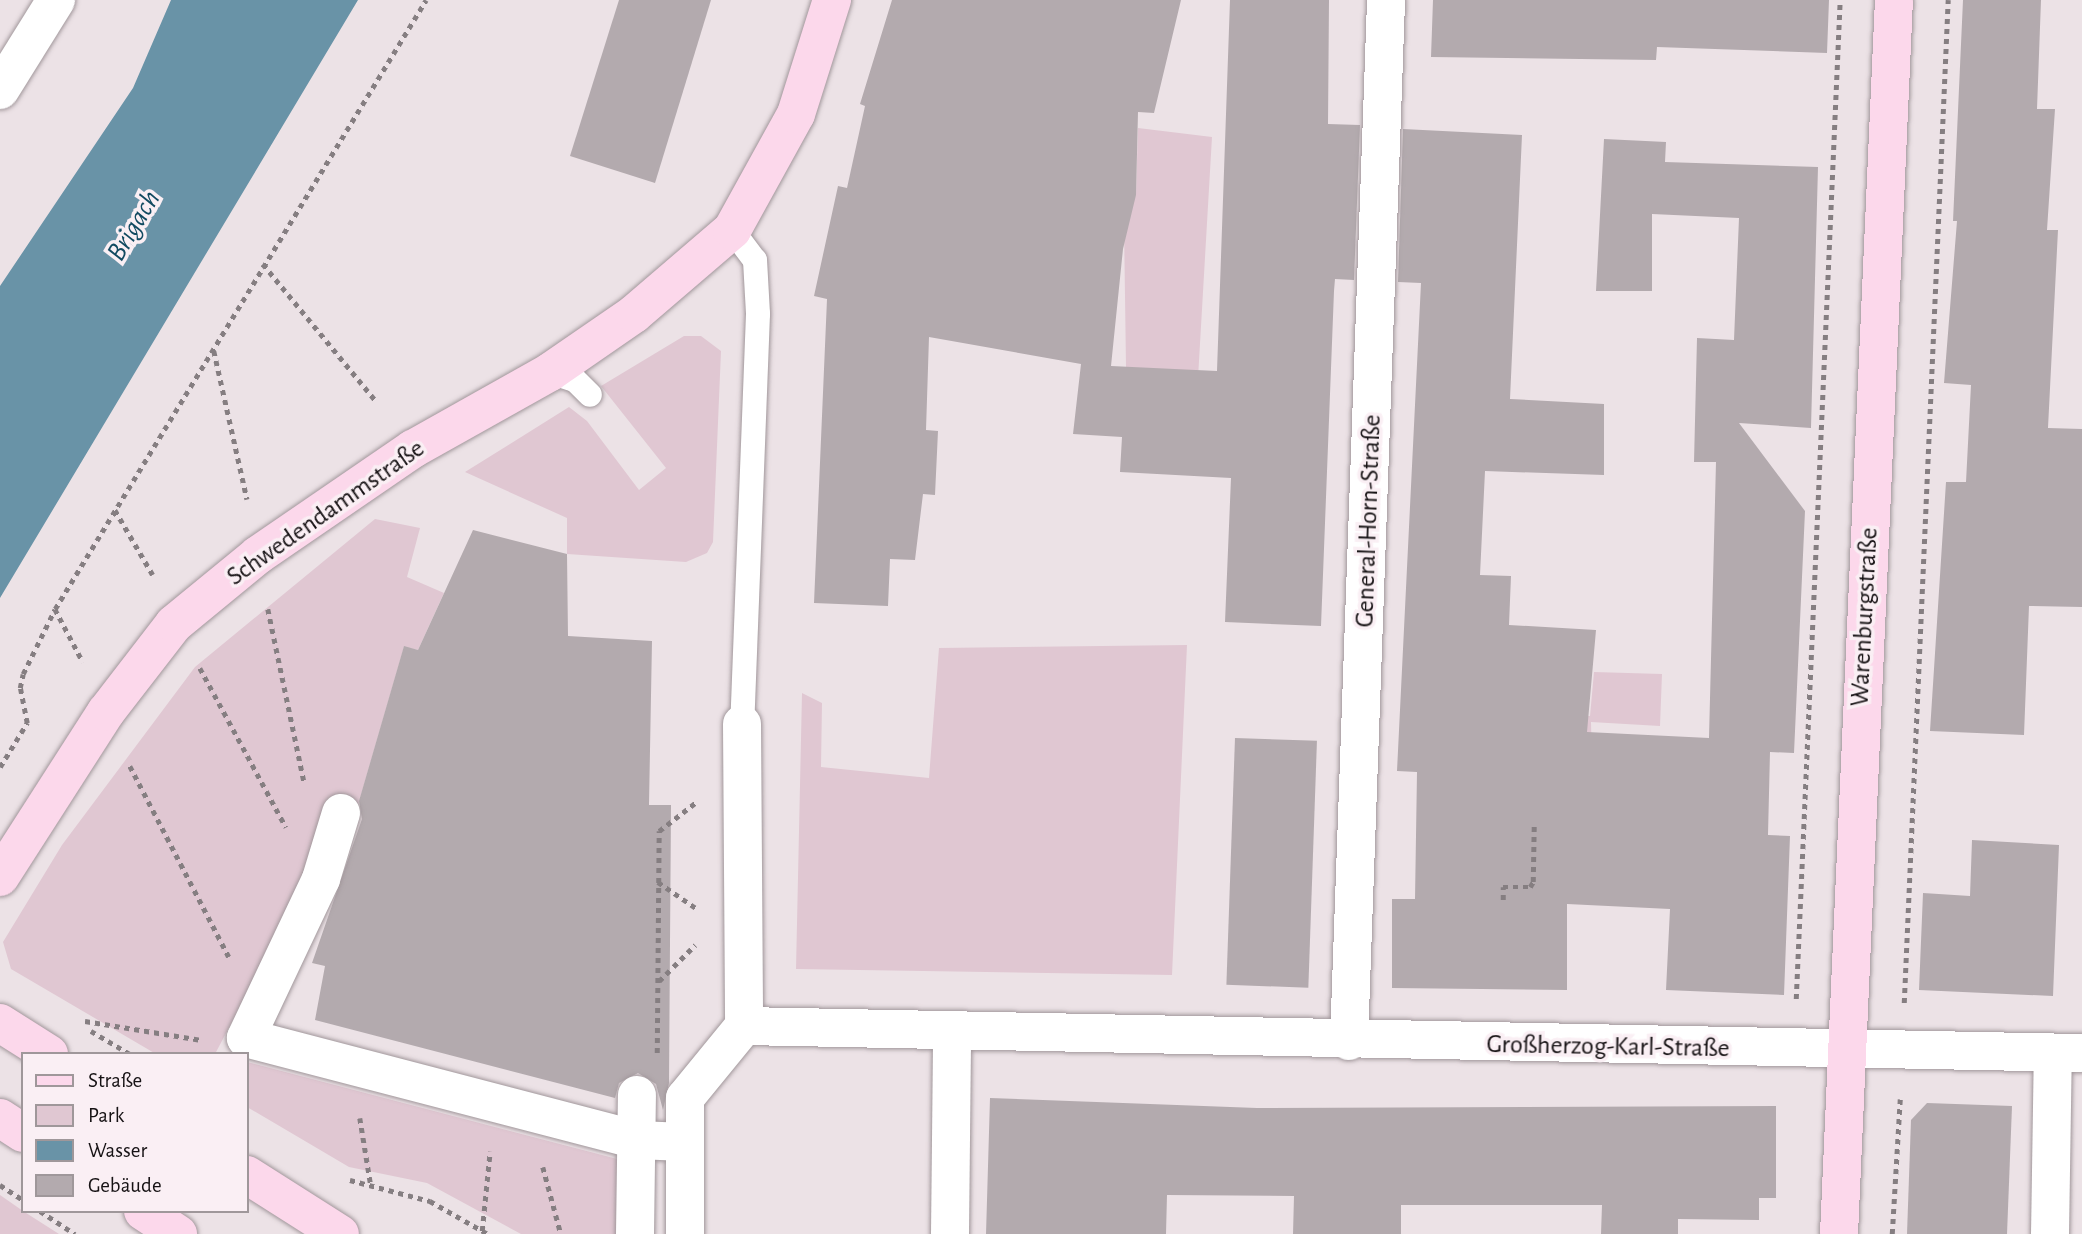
<!DOCTYPE html>
<meta charset="utf-8">
<style>
body{margin:0}
#map{position:relative;width:2082px;height:1234px;overflow:hidden;background:#ece2e6;font-family:"Alegreya Sans",sans-serif}
div>[style]{position:absolute}
.green>*{inset:0;background:#e0c7d2}
.water>*{inset:0;background:#6993a7}
.building>*{inset:0;background:#b3aaae;transform-origin:0 0}
.path>*{height:4.5px;margin-top:-2.25px;transform-origin:0;background:repeating-linear-gradient(90deg,#857e81 0 5px,transparent 0 10px)}
.roads{filter:drop-shadow(0 0 2px #a1979b) drop-shadow(0 0 2px #a1979b)}
.lane>*{height:24px;margin:-12px;padding:0 12px;transform-origin:12px;border-radius:12px;background:#fff}
.street>*{height:38px;margin:-19px;padding:0 19px;transform-origin:19px;border-radius:19px;background:#fff}
.secondary>*{height:38px;margin:-19px;padding:0 19px;transform-origin:19px;border-radius:19px;background:#fcd8eb}
span{translate:-50% -50%;white-space:nowrap;text-align:center;line-height:1.15;-webkit-text-stroke:7px #faeff4;paint-order:stroke}
.street-label{font-size:26px;color:#161214}
.water-label{font-size:28px;color:#124a61;font-style:italic}
.legend{position:absolute;left:21px;top:1052px;width:228px;height:161px;box-sizing:border-box;background:#faeff4;border:2px solid #9f979a;margin:0;padding:9px 12px;list-style:none;font-size:21px;color:#161214}
.legend li{display:flex;align-items:center;gap:14px;height:35px}
.legend b{width:35px;border:2px solid #9f979a}
</style>
<div id="map">
<div class="green">
<div style="clip-path:polygon(1138px 128px,1212px 137px,1198px 378px,1126px 367px,1124px 225px,1136px 194px)"></div>
<div style="clip-path:polygon(684px 336px,701px 336px,721px 351px,713px 542px,707px 553px,686px 562px,567px 554px,567px 518px,465px 472px,569px 407px,587px 421px,639px 490px,666px 468px,601px 386px)"></div>
<div style="clip-path:polygon(375px 519px,420px 528px,407px 577px,444px 593px,418px 650px,404px 647px,354px 819px,311px 872px,215px 1054px,156px 1054px,11px 969px,3px 942px,62px 845px,195px 667px)"></div>
<div style="clip-path:polygon(1187px 645px,1172px 975px,796px 969px,802px 693px,822px 703px,821px 767px,929px 778px,939px 648px)"></div>
<div style="clip-path:polygon(1594px 672px,1662px 674px,1660px 726px,1591px 722px,1592px 770px,1537px 713px,1590px 716px)"></div>
<div style="clip-path:polygon(247px 1062px,621px 1160px,621px 1234px,521px 1234px,427px 1183px,349px 1167px,247px 1107px)"></div>
<div style="clip-path:polygon(0 1195px,23px 1211px,59px 1234px,0 1234px)"></div>
</div>
<div class="water">
<div style="clip-path:polygon(171px 0,358px 0,0 598px,0 286px,133px 88px)"></div>
</div>
<div class="building">
<div style="clip-path:polygon(619px 0,711px 0,655px 183px,570px 156px)"></div>
<div style="clip-path:polygon(892px 0,1181px 0,1154px 113px,1138px 112px,1136px 195px,1123px 249px,1111px 366px,1217px 371px,1230px 0,1329px 0,1328px 124px,1360px 125px,1354px 280px,1335px 279px,1334px 291px,1321px 626px,1225px 622px,1231px 478px,1120px 472px,1122px 437px,1073px 434px,1081px 364px,929px 337px,926px 430px,938px 431px,935px 495px,923px 494px,915px 560px,890px 559px,888px 606px,814px 603px,827px 299px,814px 296px,838px 186px,847px 188px,865px 106px,860px 104px)"></div>
<div style="clip-path:polygon(1433px 0,1829px 0,1827px 53px,1657px 47px,1656px 60px,1431px 57px)"></div>
<div style="clip-path:polygon(1963px 0,2041px 0,2037px 109px,2055px 109px,2047px 230px,2058px 230px,2048px 428px,2082px 429px,2082px 607px,2029px 606px,2024px 735px,1930px 731px,1946px 482px,1966px 482px,1971px 385px,1944px 383px,1957px 221px,1953px 221px)"></div>
<div style="clip-path:polygon(1403px 129px,1522px 135px,1510px 399px,1604px 404px,1604px 475px,1485px 471px,1480px 575px,1511px 576px,1509px 625px,1596px 630px,1587px 732px,1709px 738px,1716px 462px,1694px 462px,1697px 338px,1734px 340px,1739px 218px,1652px 214px,1652px 291px,1596px 291px,1604px 139px,1666px 142px,1665px 162px,1818px 167px,1811px 428px,1739px 423px,1805px 511px,1794px 753px,1770px 752px,1768px 835px,1790px 836px,1784px 995px,1666px 990px,1670px 909px,1567px 904px,1567px 990px,1392px 988px,1392px 899px,1415px 899px,1417px 772px,1397px 771px,1421px 283px,1398px 282px)"></div>
<div style="clip-path:polygon(473px 530px,567px 554px,568px 636px,652px 641px,649px 805px,671px 805px,669px 1083px,663px 1110px,656px 1084px,638px 1073px,619px 1083px,615px 1098px,315px 1020px,325px 966px,312px 963px,362px 819px,359px 801px,404px 646px,418px 650px)"></div>
<div style="left:1235px;top:738px;width:82px;height:247px;rotate:2deg"></div>
<div style="clip-path:polygon(1972px 840px,2059px 845px,2053px 996px,1919px 990px,1923px 893px,1970px 896px)"></div>
<div style="clip-path:polygon(990px 1098px,1257px 1108px,1776px 1106px,1776px 1198px,1759px 1198px,1759px 1220px,1678px 1219px,1678px 1234px,1601px 1234px,1602px 1205px,1401px 1205px,1401px 1234px,1293px 1234px,1294px 1196px,1167px 1195px,1166px 1234px,986px 1234px)"></div>
<div style="clip-path:polygon(1927px 1103px,2012px 1106px,2007px 1234px,1907px 1234px,1911px 1120px)"></div>
</div>
<div class="path">
<div style="left:263px;top:264px;width:176px;rotate:50.5deg"></div>
<div style="left:214px;top:351px;width:152px;rotate:77.4deg"></div>
<div style="left:115px;top:510px;width:75px;rotate:59.7deg"></div>
<div style="left:55px;top:609px;width:60px;rotate:62.2deg"></div>
<div style="left:268px;top:609px;width:177px;rotate:78.2deg"></div>
<div style="left:200px;top:668px;width:181px;rotate:61.6deg"></div>
<div style="left:130px;top:766px;width:215px;rotate:62.6deg"></div>
<div style="left:0;top:767px;width:52px;rotate:-58.5deg"></div>
<div style="left:27px;top:723px;width:36px;rotate:-101deg"></div>
<div style="left:20px;top:688px;width:14px;rotate:-78deg"></div>
<div style="left:23px;top:674px;width:72px;rotate:-63.8deg"></div>
<div style="left:55px;top:609px;width:713px;rotate:-58.65deg"></div>
<div style="left:658px;top:882px;width:46px;rotate:34.4deg"></div>
<div style="left:1503px;top:900px;width:13px;rotate:-90deg"></div>
<div style="left:1503px;top:887px;width:27px"></div>
<div style="left:1530px;top:887px;width:6px;rotate:-59deg"></div>
<div style="left:1533px;top:882px;width:56px;rotate:-89deg"></div>
<div style="left:659px;top:981px;width:51px;rotate:-45deg"></div>
<div style="left:1796px;top:999px;width:1000px;rotate:-87.48deg"></div>
<div style="left:1904px;top:1003px;width:1004px;rotate:-87.49deg"></div>
<div style="left:85px;top:1021px;width:118px;rotate:9.3deg"></div>
<div style="left:91px;top:1031px;width:45px;rotate:30.5deg"></div>
<div style="left:657px;top:1053px;width:222px;rotate:-89.5deg"></div>
<div style="left:659px;top:831px;width:46px;rotate:-37.9deg"></div>
<div style="left:360px;top:1118px;width:69px;rotate:80.8deg"></div>
<div style="left:543px;top:1167px;width:69px;rotate:75deg"></div>
<div style="left:350px;top:1180px;width:83px;rotate:14.7deg"></div>
<div style="left:430px;top:1201px;width:67px;rotate:29.6deg"></div>
<div style="left:0;top:1185px;width:27px;rotate:33deg"></div>
<div style="left:40px;top:1211px;width:42px;rotate:33.3deg"></div>
<div style="left:482px;top:1231px;width:80px;rotate:-84.3deg"></div>
<div style="left:1892px;top:1234px;width:135px;rotate:-86.6deg"></div>
</div>
<div class="roads">
<div class="lane">
<div style="left:732px;top:230px;width:38px;rotate:53deg"></div>
<div style="left:755px;top:260px;width:54px;rotate:86.8deg"></div>
<div style="left:758px;top:314px;width:410px;rotate:92.2deg"></div>
<div style="left:550px;top:372px;width:26px;rotate:18deg"></div>
<div style="left:575px;top:380px;width:21px;rotate:45deg"></div>
</div>
<div class="street">
<div style="left:0;top:90px;width:106px;rotate:-58.1deg"></div>
<div style="left:742px;top:724px;width:302px;rotate:89.6deg"></div>
<div style="left:341px;top:813px;width:69px;rotate:106.9deg"></div>
<div style="left:321px;top:879px;width:176px;rotate:115.3deg"></div>
<div style="left:246px;top:1038px;width:404px;rotate:14.6deg"></div>
<div style="left:637px;top:1140px;width:48px;rotate:2.4deg"></div>
<div style="left:1349px;top:1041px;width:1042px;rotate:-87.96deg"></div>
<div style="left:635px;top:1234px;width:139px;rotate:-89.2deg"></div>
<div style="left:685px;top:1234px;width:136px;rotate:-90deg"></div>
<div style="left:685px;top:1098px;width:93px;rotate:-50.7deg"></div>
<div style="left:744px;top:1026px;width:1338px;rotate:1.16deg"></div>
<div style="left:950px;top:1234px;width:202px;rotate:-89.4deg"></div>
<div style="left:2050px;top:1234px;width:181px;rotate:-89.1deg"></div>
</div>
<div class="secondary">
<div style="left:0;top:877px;width:196px;rotate:-57.3deg"></div>
<div style="left:106px;top:712px;width:111px;rotate:-52.3deg"></div>
<div style="left:174px;top:624px;width:109px;rotate:-39.4deg"></div>
<div style="left:258px;top:555px;width:188px;rotate:-34.4deg"></div>
<div style="left:413px;top:449px;width:157px;rotate:-29.3deg"></div>
<div style="left:550px;top:372px;width:102px;rotate:-34.6deg"></div>
<div style="left:634px;top:314px;width:129px;rotate:-40.6deg"></div>
<div style="left:732px;top:230px;width:132px;rotate:-61.1deg"></div>
<div style="left:796px;top:114px;width:120px;rotate:-72.5deg"></div>
<div style="left:0;top:1023px;width:58px;rotate:32.3deg"></div>
<div style="left:0;top:1118px;width:27px;rotate:33deg"></div>
<div style="left:247px;top:1175px;width:110px;rotate:32.4deg"></div>
<div style="left:143px;top:1211px;width:42px;rotate:33.3deg"></div>
<div style="left:1839px;top:1234px;width:1235px;rotate:-87.45deg"></div>
</div>
</div>
<div class="street-label">
<span style="left:326px;top:513px;rotate:-35deg">Schwedendammstraße</span>
<span style="left:1369px;top:521px;rotate:-88deg">General-Horn-Straße</span>
<span style="left:1865px;top:617px;rotate:-87deg">Warenburgstraße</span>
<span style="left:1608px;top:1047px;rotate:1deg">Großherzog-Karl-Straße</span>
</div>
<div class="water-label">
<span style="left:134px;top:226px;rotate:-59deg">Brigach</span>
</div>
<ul class="legend">
<li><b style="height:9px;background:#fcd8eb"></b>Straße</li>
<li><b style="height:19px;background:#e0c7d2"></b>Park</li>
<li><b style="height:19px;background:#6993a7"></b>Wasser</li>
<li><b style="height:19px;background:#b3aaae"></b>Gebäude</li>
</ul>
</div>
